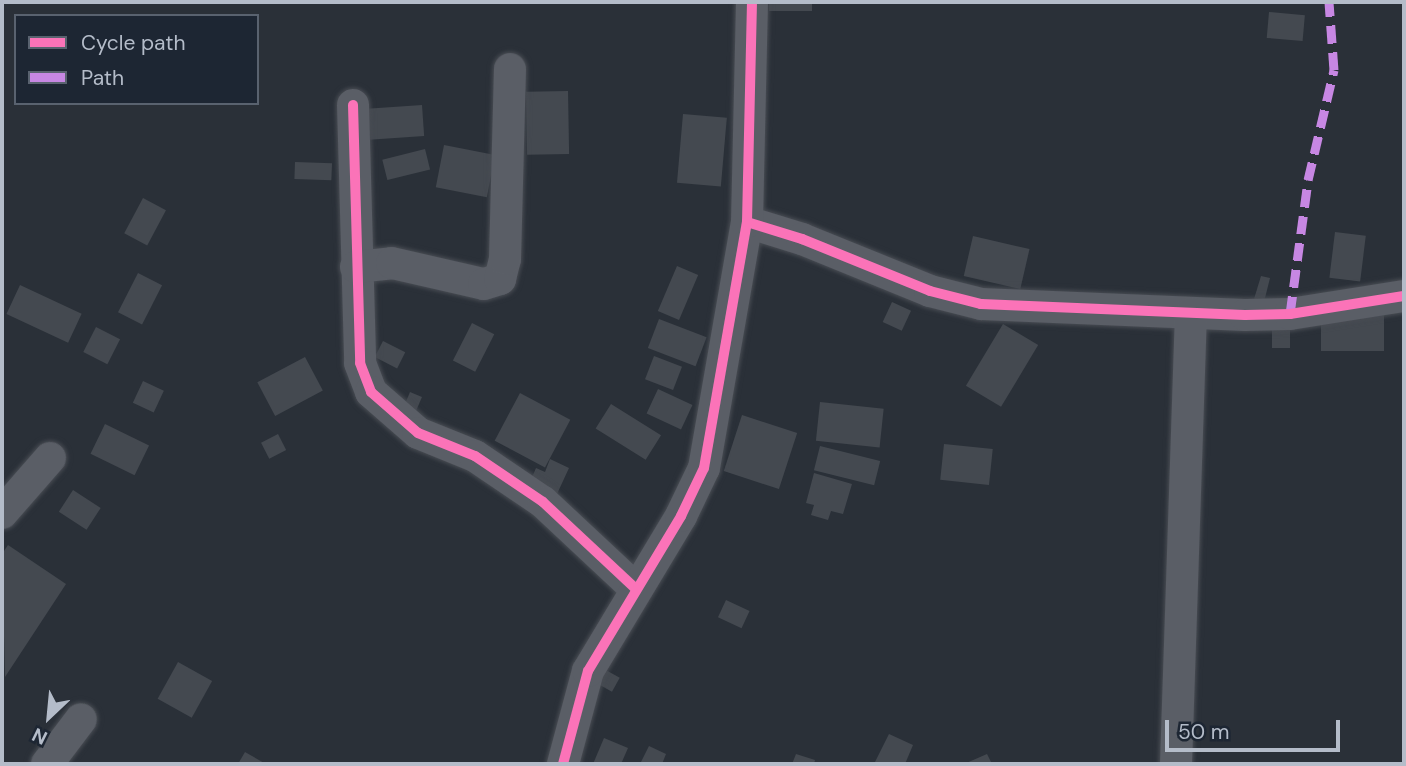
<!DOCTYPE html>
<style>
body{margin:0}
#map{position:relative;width:1406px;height:766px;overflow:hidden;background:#2a3038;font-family:"DM Sans",sans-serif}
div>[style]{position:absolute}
.building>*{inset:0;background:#444950;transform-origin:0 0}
.roads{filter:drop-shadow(0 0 2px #484c53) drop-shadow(0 0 2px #484c53)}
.minor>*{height:32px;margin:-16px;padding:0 16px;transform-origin:16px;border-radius:16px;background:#5a5e66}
.quiet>*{height:9px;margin-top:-4.5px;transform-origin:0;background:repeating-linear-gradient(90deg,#c787e3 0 18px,transparent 0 27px)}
.cycleway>*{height:10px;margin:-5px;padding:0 5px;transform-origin:5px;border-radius:5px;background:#fb73b8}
span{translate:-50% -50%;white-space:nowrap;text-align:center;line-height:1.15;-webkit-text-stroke:5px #1d2633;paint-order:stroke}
.frame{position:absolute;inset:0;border:4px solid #b4bcc9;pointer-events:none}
.legend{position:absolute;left:14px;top:14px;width:245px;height:91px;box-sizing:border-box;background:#1d2633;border:2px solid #59626f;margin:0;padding:9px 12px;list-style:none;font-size:21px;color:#b4bcc9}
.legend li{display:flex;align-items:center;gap:14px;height:35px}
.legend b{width:35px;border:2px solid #59626f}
.north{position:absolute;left:14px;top:682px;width:70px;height:70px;-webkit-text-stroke:5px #1d2633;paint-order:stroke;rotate:206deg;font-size:19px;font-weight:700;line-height:28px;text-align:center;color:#b4bcc9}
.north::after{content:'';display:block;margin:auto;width:24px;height:32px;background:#b4bcc9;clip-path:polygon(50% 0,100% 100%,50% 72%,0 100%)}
.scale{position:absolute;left:1165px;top:720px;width:175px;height:32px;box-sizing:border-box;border:4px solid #b4bcc9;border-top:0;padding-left:9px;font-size:21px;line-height:24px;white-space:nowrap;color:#b4bcc9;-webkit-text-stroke:5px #1d2633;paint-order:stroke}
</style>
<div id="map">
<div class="building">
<div style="left:769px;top:2px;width:43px;height:9px"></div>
<div style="left:1269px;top:12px;width:36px;height:26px;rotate:5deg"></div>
<div style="left:568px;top:91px;width:63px;height:42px;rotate:89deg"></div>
<div style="left:422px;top:105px;width:31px;height:55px;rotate:86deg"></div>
<div style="left:683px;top:114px;width:44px;height:69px;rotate:5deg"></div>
<div style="left:444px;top:145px;width:52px;height:43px;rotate:11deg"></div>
<div style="left:425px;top:149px;width:21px;height:44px;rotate:76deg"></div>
<div style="left:295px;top:162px;width:37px;height:17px;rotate:2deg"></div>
<div style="left:143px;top:198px;width:26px;height:40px;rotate:28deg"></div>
<div style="left:1335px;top:232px;width:31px;height:46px;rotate:7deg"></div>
<div style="left:973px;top:236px;width:58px;height:41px;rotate:13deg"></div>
<div style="left:677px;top:266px;width:23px;height:49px;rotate:23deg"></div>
<div style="left:138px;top:273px;width:27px;height:44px;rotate:27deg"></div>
<div style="clip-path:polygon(1261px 276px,1270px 278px,1264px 302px,1254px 299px)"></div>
<div style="left:20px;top:285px;width:68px;height:32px;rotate:25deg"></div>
<div style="left:892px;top:302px;width:21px;height:22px;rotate:25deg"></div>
<div style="left:1321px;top:314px;width:63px;height:37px"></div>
<div style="left:659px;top:319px;width:51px;height:31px;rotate:21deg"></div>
<div style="left:1272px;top:322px;width:18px;height:26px"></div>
<div style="left:472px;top:323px;width:25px;height:42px;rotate:27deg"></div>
<div style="left:1003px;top:324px;width:41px;height:72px;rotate:31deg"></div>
<div style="left:96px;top:327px;width:27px;height:28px;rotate:27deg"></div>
<div style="left:383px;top:341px;width:25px;height:18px;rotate:27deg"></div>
<div style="left:654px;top:356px;width:30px;height:25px;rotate:21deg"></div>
<div style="left:305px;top:357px;width:38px;height:54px;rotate:62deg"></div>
<div style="left:143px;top:381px;width:23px;height:24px;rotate:25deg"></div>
<div style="left:658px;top:389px;width:38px;height:27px;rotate:25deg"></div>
<div style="left:410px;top:392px;width:13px;height:22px;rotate:23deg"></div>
<div style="left:520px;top:393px;width:57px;height:54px;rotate:28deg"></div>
<div style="left:820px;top:402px;width:64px;height:39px;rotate:6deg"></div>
<div style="left:611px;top:404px;width:59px;height:29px;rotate:32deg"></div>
<div style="left:742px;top:415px;width:58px;height:59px;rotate:18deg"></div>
<div style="left:105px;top:424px;width:49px;height:33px;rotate:26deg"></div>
<div style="left:278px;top:434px;width:18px;height:19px;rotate:63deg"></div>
<div style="left:944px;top:444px;width:49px;height:36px;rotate:6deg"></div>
<div style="left:820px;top:446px;width:62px;height:25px;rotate:14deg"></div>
<div style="clip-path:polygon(550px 459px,569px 468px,557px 494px,530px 482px,536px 468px,545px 472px)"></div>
<div style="clip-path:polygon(814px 473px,852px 484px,843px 514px,831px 511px,828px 520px,811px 515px,814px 505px,806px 503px)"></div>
<div style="left:73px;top:490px;width:33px;height:26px;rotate:33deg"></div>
<div style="clip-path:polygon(8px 545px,66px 584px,5px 677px,2px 554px)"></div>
<div style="left:726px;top:600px;width:26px;height:19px;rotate:25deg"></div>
<div style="left:178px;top:662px;width:39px;height:42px;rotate:29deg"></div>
<div style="left:604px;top:669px;width:18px;height:16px;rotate:29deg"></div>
<div style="clip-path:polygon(889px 734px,913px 745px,905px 764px,874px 764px)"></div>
<div style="clip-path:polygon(604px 738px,628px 748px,621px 764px,593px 764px)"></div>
<div style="clip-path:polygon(649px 746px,666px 754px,662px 764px,640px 764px)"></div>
<div style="clip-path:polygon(245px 752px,266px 764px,238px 764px)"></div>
<div style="clip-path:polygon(796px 754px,815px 760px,814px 764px,792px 764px)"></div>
<div style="clip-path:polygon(987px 754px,992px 764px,964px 764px)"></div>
</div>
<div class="roads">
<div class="minor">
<div style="left:353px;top:105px;width:258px;rotate:88.4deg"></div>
<div style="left:360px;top:363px;width:31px;rotate:69deg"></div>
<div style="left:371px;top:392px;width:62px;rotate:41.1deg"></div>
<div style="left:418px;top:433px;width:61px;rotate:22deg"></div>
<div style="left:475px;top:456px;width:82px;rotate:34.1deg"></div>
<div style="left:543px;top:502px;width:126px;rotate:43.1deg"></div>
<div style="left:747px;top:222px;width:58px;rotate:17.2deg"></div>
<div style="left:802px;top:239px;width:138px;rotate:22.1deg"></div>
<div style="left:930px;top:291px;width:53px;rotate:14.3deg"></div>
<div style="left:981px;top:304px;width:264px;rotate:2.4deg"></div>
<div style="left:1245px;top:315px;width:45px;rotate:-1.3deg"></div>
<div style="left:1290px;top:314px;width:115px;rotate:-9deg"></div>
<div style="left:356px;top:267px;width:36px;rotate:-6deg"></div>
<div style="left:392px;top:263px;width:94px;rotate:12.9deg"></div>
<div style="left:484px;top:284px;width:17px;rotate:-17deg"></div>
<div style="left:500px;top:279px;width:21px;rotate:-76deg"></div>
<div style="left:505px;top:259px;width:190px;rotate:-88.5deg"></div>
<div style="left:2px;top:513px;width:73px;rotate:-48.9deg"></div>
<div style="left:47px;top:764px;width:56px;rotate:-52.9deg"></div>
<div style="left:563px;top:764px;width:96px;rotate:-75deg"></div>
<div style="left:588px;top:671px;width:181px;rotate:-59deg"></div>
<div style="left:681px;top:516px;width:53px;rotate:-64.4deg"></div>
<div style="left:704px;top:468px;width:250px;rotate:-80.1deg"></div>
<div style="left:747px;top:222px;width:220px;rotate:-88.7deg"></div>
<div style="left:1176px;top:764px;width:451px;rotate:-88.1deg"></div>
</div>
</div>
<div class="quiet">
<div style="left:1290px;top:314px;width:135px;rotate:-82.3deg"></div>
<div style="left:1308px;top:180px;width:113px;rotate:-76.7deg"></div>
<div style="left:1334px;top:70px;width:68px;rotate:-94.2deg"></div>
</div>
<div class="cycleway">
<div style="left:353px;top:105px;width:258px;rotate:88.4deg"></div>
<div style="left:360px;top:363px;width:31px;rotate:69deg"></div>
<div style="left:371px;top:392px;width:62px;rotate:41.1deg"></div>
<div style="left:418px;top:433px;width:61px;rotate:22deg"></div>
<div style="left:475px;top:456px;width:82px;rotate:34.1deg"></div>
<div style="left:543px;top:502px;width:126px;rotate:43.1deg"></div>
<div style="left:747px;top:222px;width:58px;rotate:17.2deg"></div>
<div style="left:802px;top:239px;width:138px;rotate:22.1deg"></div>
<div style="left:930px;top:291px;width:53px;rotate:14.3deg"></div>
<div style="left:981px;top:304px;width:264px;rotate:2.4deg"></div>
<div style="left:1245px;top:315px;width:45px;rotate:-1.3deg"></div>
<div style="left:1290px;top:314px;width:115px;rotate:-9deg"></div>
<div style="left:563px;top:764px;width:96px;rotate:-75deg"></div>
<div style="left:588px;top:671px;width:181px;rotate:-59deg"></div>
<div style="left:681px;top:516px;width:53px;rotate:-64.4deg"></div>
<div style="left:704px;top:468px;width:250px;rotate:-80.1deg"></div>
<div style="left:747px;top:222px;width:220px;rotate:-88.7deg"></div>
</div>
<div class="frame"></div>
<ul class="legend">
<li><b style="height:9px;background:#fb73b8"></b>Cycle path</li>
<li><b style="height:9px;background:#c787e3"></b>Path</li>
</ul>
<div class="north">N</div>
<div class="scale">50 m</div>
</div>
